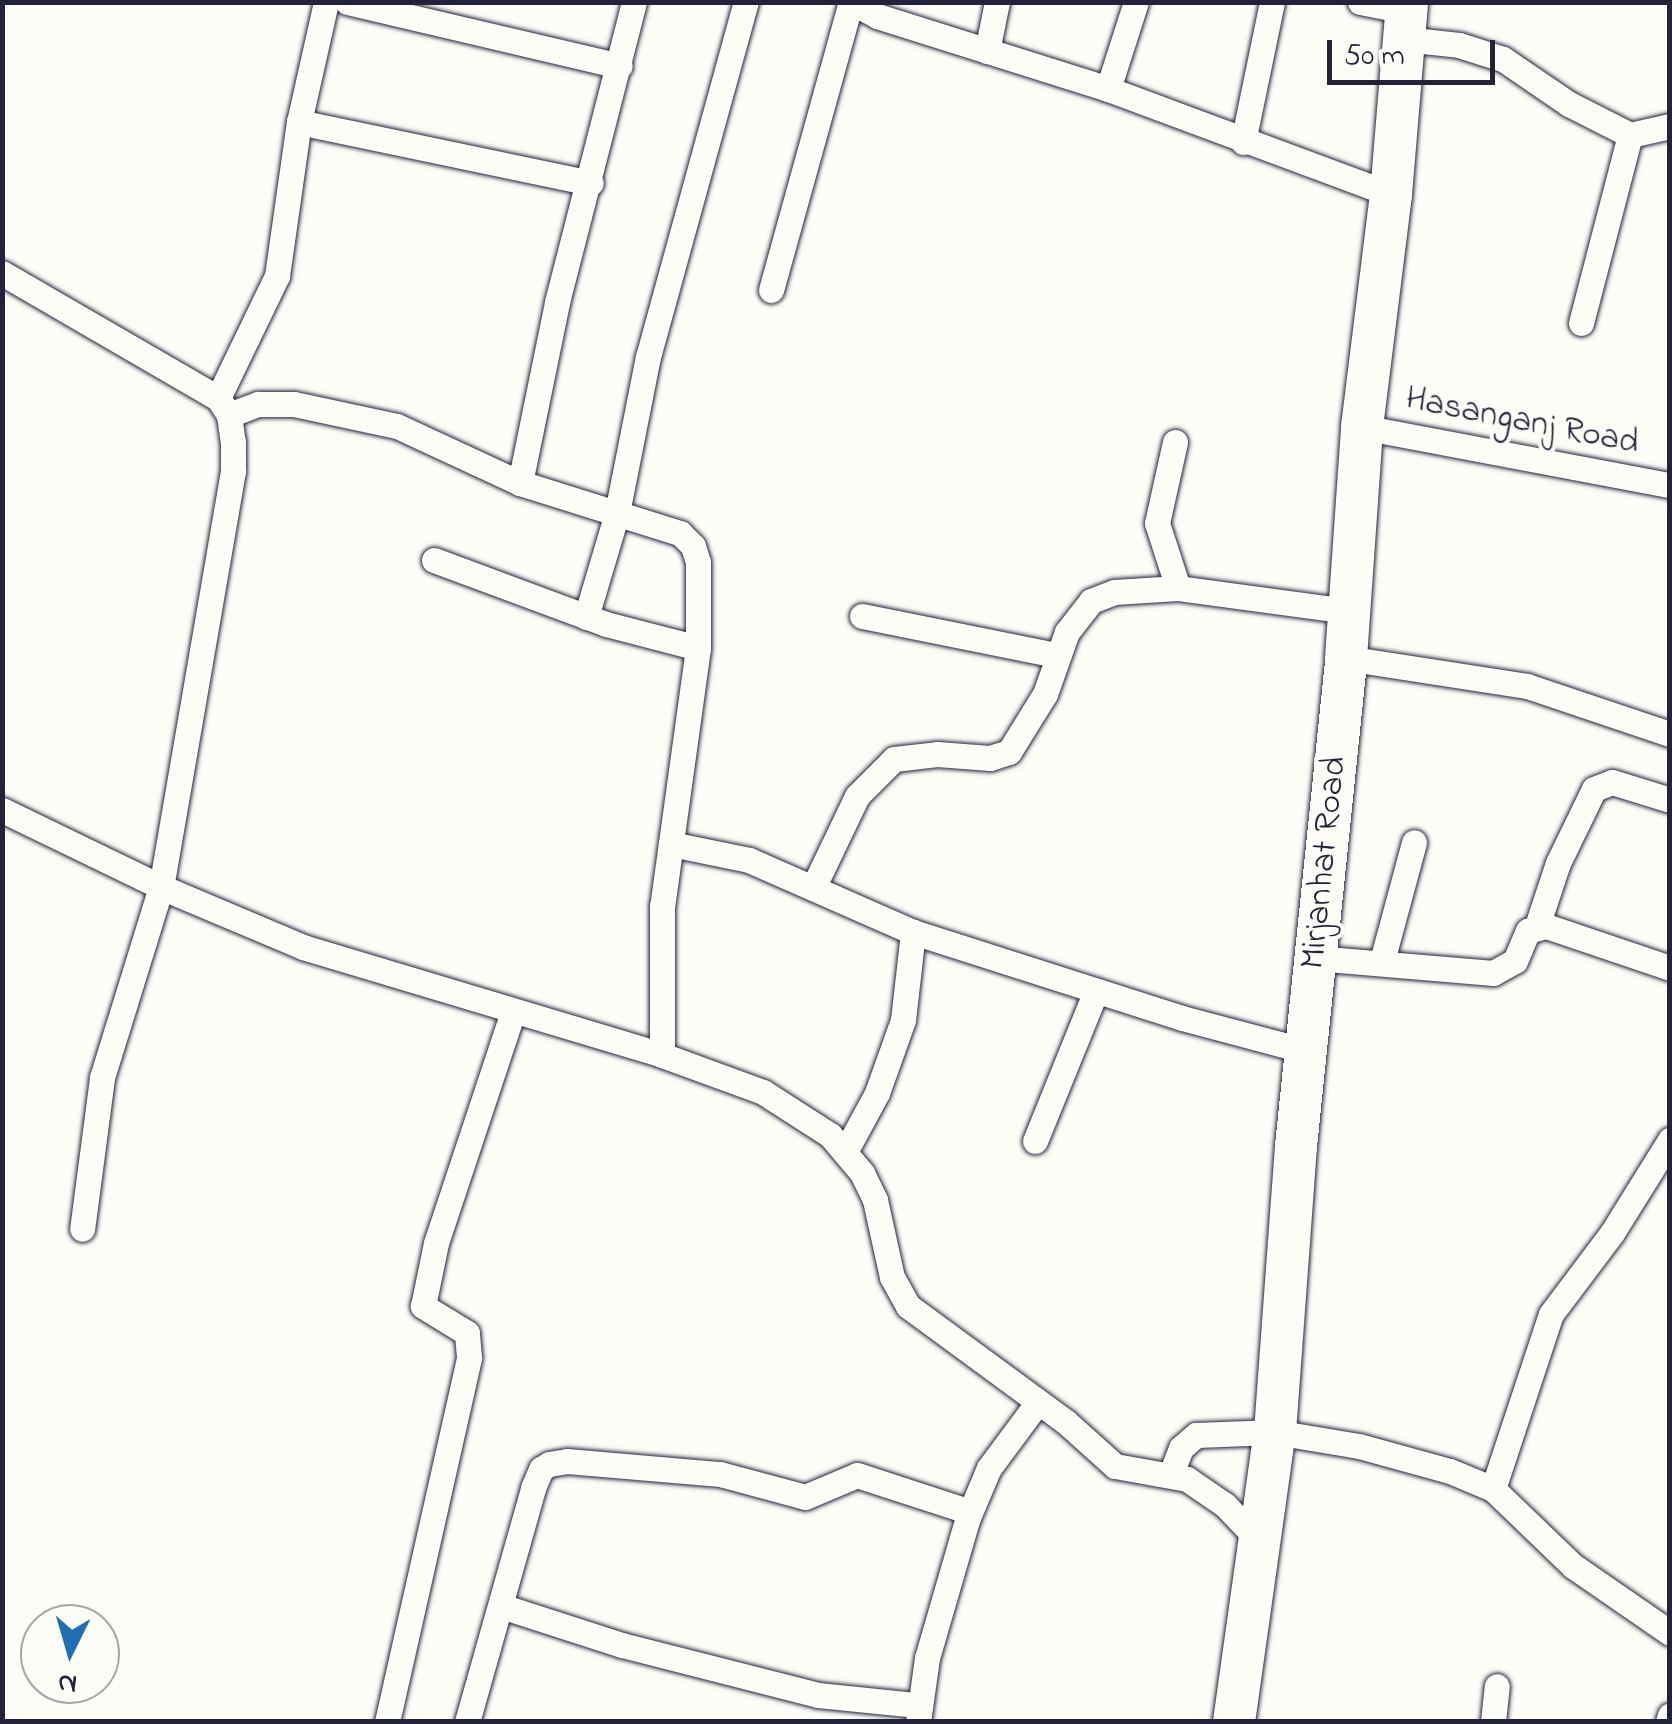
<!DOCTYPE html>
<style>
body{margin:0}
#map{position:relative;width:1672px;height:1724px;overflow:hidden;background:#fdfcf7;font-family:"Indie Flower",sans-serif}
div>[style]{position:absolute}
.roads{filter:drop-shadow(0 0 2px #22223b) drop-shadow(0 0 2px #22223b)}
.minor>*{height:25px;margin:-12.5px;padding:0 12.5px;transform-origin:12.5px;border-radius:12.5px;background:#fdfcf7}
.primary>*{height:42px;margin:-21px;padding:0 21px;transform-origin:21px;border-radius:21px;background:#fdfcf7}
span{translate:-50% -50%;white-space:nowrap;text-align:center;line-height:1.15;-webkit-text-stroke:8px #fdfcf7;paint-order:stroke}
.street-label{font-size:35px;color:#22223b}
.frame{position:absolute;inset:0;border:5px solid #22223b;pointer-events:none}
.north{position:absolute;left:20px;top:1604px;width:100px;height:100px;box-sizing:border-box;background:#fdfcf7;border:2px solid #a5a5ac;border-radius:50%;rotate:185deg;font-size:28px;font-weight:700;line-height:40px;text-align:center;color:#22223b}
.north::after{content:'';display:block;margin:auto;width:35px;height:45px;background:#1f6fb2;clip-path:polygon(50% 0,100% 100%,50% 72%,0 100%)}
.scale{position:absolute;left:1327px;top:40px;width:168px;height:45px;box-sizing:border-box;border:5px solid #22223b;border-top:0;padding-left:12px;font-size:30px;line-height:35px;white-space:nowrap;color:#22223b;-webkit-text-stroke:8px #fdfcf7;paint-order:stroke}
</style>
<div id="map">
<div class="roads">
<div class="minor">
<div style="left:347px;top:2px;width:280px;rotate:13.2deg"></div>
<div style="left:851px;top:2px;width:30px;rotate:28deg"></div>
<div style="left:877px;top:16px;width:242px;rotate:17.5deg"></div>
<div style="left:1108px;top:89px;width:302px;rotate:20.4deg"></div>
<div style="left:1360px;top:2px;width:47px;rotate:11.1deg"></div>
<div style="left:1404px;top:39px;width:55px;rotate:6.2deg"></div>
<div style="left:1459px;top:45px;width:46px;rotate:17.7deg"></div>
<div style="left:1503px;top:59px;width:80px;rotate:34.3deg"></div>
<div style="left:1569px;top:104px;width:68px;rotate:26.9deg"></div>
<div style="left:1630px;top:135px;width:41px;rotate:-12.7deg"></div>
<div style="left:987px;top:51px;width:50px;rotate:-78.5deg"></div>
<div style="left:1108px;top:89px;width:91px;rotate:-72.2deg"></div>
<div style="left:299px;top:122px;width:298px;rotate:11.8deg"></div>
<div style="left:1243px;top:142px;width:143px;rotate:-78.3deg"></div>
<div style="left:2px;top:273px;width:250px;rotate:30.1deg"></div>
<div style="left:218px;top:398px;width:20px;rotate:57deg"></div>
<div style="left:229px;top:415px;width:27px;rotate:82deg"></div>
<div style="left:233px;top:442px;width:29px;rotate:90deg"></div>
<div style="left:233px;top:471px;width:422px;rotate:99.8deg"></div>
<div style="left:161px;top:887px;width:200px;rotate:107.2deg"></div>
<div style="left:102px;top:1078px;width:152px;rotate:97.5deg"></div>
<div style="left:771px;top:290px;width:299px;rotate:-74.5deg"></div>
<div style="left:1581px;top:323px;width:194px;rotate:-75.4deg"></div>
<div style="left:218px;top:398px;width:136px;rotate:-64.2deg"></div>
<div style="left:277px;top:276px;width:156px;rotate:-81.9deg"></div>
<div style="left:299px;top:122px;width:123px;rotate:-77.3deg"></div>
<div style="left:229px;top:415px;width:31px;rotate:-21deg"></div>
<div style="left:258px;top:404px;width:36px"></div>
<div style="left:294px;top:404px;width:105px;rotate:12.1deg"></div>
<div style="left:397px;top:426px;width:136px;rotate:24.9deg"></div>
<div style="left:520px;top:483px;width:168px;rotate:17.4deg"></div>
<div style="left:680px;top:533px;width:18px;rotate:45deg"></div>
<div style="left:693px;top:546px;width:17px;rotate:73deg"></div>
<div style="left:698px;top:562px;width:86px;rotate:90deg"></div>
<div style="left:698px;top:648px;width:260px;rotate:97.9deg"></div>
<div style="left:662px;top:906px;width:149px;rotate:90deg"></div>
<div style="left:1362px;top:427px;width:313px;rotate:10.7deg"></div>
<div style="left:1175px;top:442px;width:83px;rotate:102.5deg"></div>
<div style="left:1157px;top:523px;width:68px;rotate:72.1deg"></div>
<div style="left:520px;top:483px;width:185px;rotate:-78.4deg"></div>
<div style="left:557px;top:302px;width:310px;rotate:-75.6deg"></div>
<div style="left:434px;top:560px;width:184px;rotate:20.4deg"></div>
<div style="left:606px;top:624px;width:95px;rotate:14.6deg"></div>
<div style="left:862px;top:616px;width:198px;rotate:11.4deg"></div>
<div style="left:586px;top:617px;width:109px;rotate:-73.4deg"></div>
<div style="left:617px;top:513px;width:159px;rotate:-78.8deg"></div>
<div style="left:648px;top:357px;width:368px;rotate:-74.6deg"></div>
<div style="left:1346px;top:658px;width:183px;rotate:8.8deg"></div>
<div style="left:1527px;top:686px;width:151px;rotate:18.6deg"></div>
<div style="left:2px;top:810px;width:177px;rotate:25.8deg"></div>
<div style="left:161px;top:887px;width:154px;rotate:22.9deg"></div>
<div style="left:303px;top:947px;width:375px;rotate:16.7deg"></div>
<div style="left:662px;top:1055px;width:108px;rotate:20.1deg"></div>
<div style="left:763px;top:1092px;width:80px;rotate:32.7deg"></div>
<div style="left:830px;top:1135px;width:50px;rotate:49.9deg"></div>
<div style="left:862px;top:1173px;width:30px;rotate:64deg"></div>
<div style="left:875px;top:1200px;width:79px;rotate:77.6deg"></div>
<div style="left:892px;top:1277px;width:33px;rotate:61deg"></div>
<div style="left:908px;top:1306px;width:196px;rotate:36.3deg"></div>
<div style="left:1066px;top:1422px;width:66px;rotate:41.9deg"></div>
<div style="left:1115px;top:1466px;width:73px;rotate:10.2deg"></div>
<div style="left:1187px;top:1479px;width:46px;rotate:34.4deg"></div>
<div style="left:1225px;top:1505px;width:54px;rotate:46.5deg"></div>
<div style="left:671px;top:844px;width:80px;rotate:11.6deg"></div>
<div style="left:749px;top:860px;width:179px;rotate:23.7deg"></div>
<div style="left:913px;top:932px;width:282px;rotate:17.7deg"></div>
<div style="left:1182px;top:1018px;width:128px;rotate:14.9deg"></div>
<div style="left:813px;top:888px;width:102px;rotate:-64.4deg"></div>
<div style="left:857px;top:796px;width:52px;rotate:-45deg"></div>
<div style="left:894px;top:759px;width:43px;rotate:-6.6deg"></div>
<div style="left:937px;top:754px;width:53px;rotate:4.3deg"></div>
<div style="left:990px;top:758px;width:20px;rotate:-18deg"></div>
<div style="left:1009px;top:752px;width:68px;rotate:-58.2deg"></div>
<div style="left:1045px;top:694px;width:66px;rotate:-70.5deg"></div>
<div style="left:1067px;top:632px;width:39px;rotate:-52deg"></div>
<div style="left:1091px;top:601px;width:25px;rotate:-21deg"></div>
<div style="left:1114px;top:592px;width:64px;rotate:-3.6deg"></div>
<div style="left:1178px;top:588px;width:173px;rotate:7.7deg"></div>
<div style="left:1537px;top:926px;width:66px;rotate:-71.6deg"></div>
<div style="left:1558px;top:863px;width:82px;rotate:-64.1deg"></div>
<div style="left:1594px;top:789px;width:19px;rotate:-21deg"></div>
<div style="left:1612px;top:782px;width:61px;rotate:17.2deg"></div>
<div style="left:1315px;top:958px;width:179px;rotate:4.8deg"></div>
<div style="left:1493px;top:973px;width:25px;rotate:-29deg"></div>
<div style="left:1515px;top:961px;width:33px;rotate:-67deg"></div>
<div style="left:1528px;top:931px;width:19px;rotate:-16deg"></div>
<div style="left:1546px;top:926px;width:131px;rotate:18.7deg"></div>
<div style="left:1382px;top:961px;width:123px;rotate:-74.9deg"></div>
<div style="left:1035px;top:1141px;width:162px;rotate:-67.9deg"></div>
<div style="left:845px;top:1152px;width:67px;rotate:-61.5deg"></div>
<div style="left:877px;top:1093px;width:77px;rotate:-70.4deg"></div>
<div style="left:903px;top:1020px;width:89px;rotate:-83.5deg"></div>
<div style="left:1171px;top:1474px;width:28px;rotate:-69deg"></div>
<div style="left:1181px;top:1448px;width:20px;rotate:-41deg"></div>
<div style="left:1196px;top:1435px;width:79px;rotate:-2.2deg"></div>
<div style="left:1275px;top:1432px;width:85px;rotate:9.5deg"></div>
<div style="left:1359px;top:1446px;width:94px;rotate:15.4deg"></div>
<div style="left:1450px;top:1471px;width:47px;rotate:22.7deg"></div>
<div style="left:1493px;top:1489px;width:111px;rotate:43.9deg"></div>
<div style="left:1573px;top:1566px;width:118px;rotate:34.6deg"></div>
<div style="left:1493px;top:1489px;width:184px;rotate:-71.7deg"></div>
<div style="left:1551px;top:1314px;width:101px;rotate:-53deg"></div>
<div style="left:1612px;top:1233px;width:110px;rotate:-58.1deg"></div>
<div style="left:501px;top:1606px;width:127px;rotate:17.9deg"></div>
<div style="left:622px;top:1645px;width:202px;rotate:14.3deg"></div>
<div style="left:818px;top:1695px;width:100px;rotate:5.8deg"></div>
<div style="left:387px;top:1722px;width:374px;rotate:-77.3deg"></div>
<div style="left:469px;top:1357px;width:24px;rotate:-95deg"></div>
<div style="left:467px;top:1333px;width:52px;rotate:-148.5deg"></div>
<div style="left:423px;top:1306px;width:64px;rotate:-78.3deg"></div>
<div style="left:436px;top:1243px;width:244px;rotate:-71.6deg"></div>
<div style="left:467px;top:1722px;width:243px;rotate:-74.2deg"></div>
<div style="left:533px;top:1488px;width:21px;rotate:-67deg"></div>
<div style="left:541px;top:1469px;width:9px;rotate:-32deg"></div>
<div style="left:549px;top:1464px;width:18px;rotate:-9deg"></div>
<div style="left:567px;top:1461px;width:154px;rotate:4.9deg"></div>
<div style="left:720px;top:1474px;width:88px;rotate:15.1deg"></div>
<div style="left:805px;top:1497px;width:56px;rotate:-22.9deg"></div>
<div style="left:857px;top:1475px;width:119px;rotate:18.1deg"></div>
<div style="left:918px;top:1722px;width:65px;rotate:-82deg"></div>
<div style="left:927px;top:1658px;width:144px;rotate:-73.8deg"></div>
<div style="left:967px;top:1520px;width:56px;rotate:-67.1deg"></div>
<div style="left:989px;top:1468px;width:82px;rotate:-53.4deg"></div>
<div style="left:1493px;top:1722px;width:36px;rotate:-84deg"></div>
<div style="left:1668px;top:1722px;width:7px;rotate:-74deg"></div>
</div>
<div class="primary">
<div style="left:1234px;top:1722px;width:293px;rotate:-82deg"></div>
<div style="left:1275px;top:1432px;width:287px;rotate:-85.8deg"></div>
<div style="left:1296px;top:1146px;width:491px;rotate:-84.1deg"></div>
<div style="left:1346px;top:658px;width:232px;rotate:-86deg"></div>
<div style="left:1362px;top:427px;width:235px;rotate:-82.9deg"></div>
<div style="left:1391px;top:194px;width:193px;rotate:-85.2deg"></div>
</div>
</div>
<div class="street-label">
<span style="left:1522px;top:422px;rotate:11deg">Hasanganj Road</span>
<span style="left:1325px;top:863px;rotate:-84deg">Mirjanhat Road</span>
</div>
<div class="frame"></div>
<div class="north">N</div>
<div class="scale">50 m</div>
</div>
